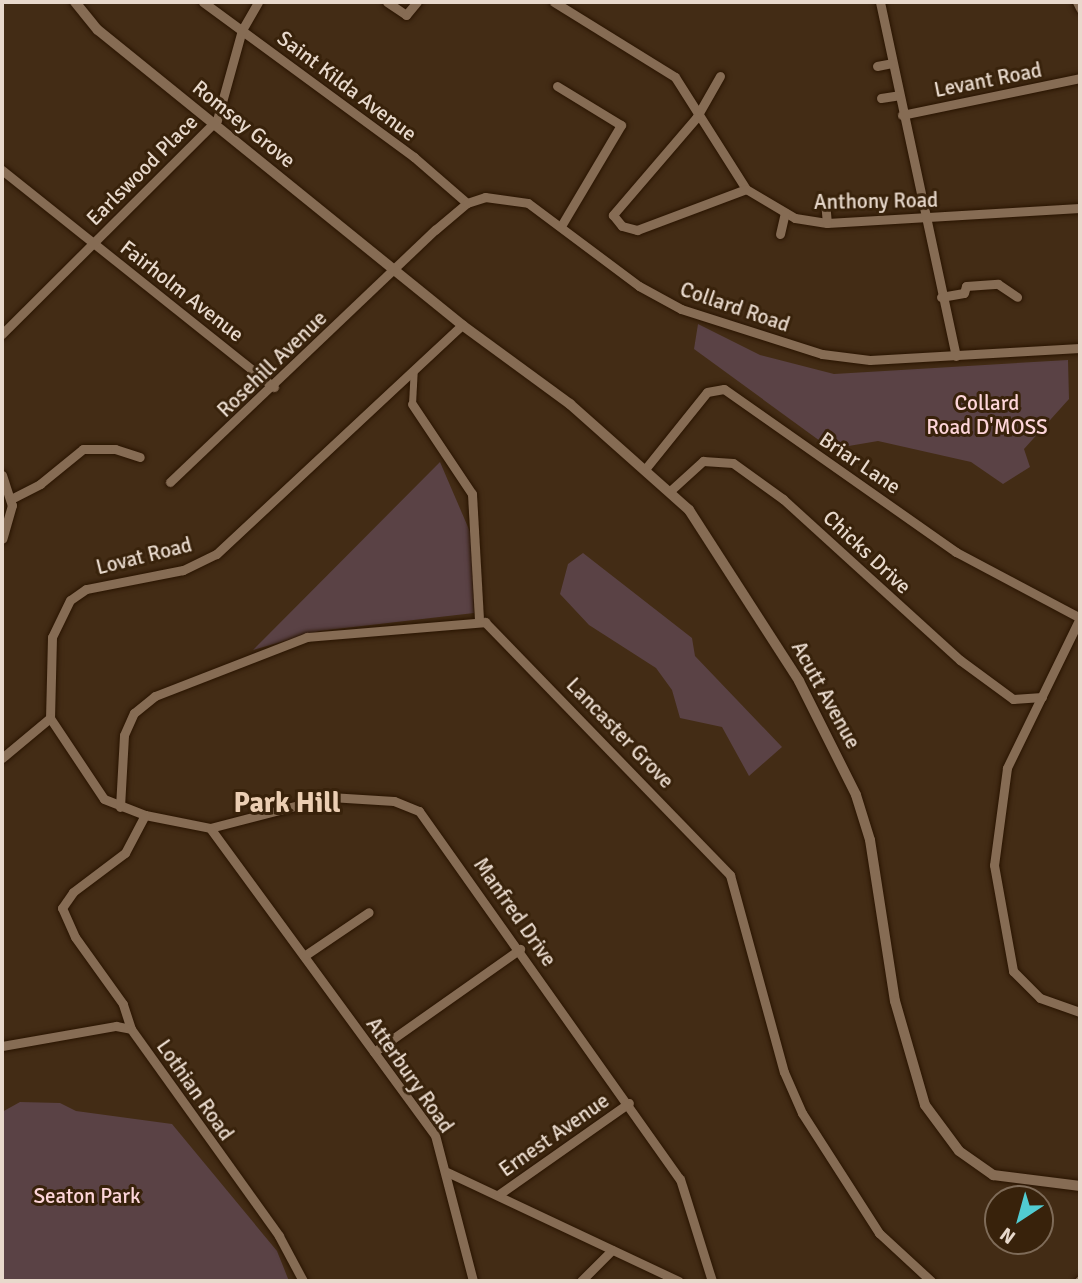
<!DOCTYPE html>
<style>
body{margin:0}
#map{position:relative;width:1082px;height:1283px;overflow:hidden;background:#432c15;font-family:Signika,sans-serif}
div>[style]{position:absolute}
.green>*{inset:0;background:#5a4245}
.roads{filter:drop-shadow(0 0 2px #291400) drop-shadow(0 0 2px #291400)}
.pedestrian>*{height:7px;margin:-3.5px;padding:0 3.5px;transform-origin:3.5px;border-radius:3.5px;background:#866c54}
.minor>*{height:9px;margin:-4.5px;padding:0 4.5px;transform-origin:4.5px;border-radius:4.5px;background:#866c54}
.tertiary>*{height:10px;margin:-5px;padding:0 5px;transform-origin:5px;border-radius:5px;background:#866c54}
span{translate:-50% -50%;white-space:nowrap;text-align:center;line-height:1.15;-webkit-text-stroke:6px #38220b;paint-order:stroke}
.street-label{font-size:21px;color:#e8d9cc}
.park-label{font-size:21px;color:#fdd5d9}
.district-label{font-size:28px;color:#ebceb3;font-weight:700}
.frame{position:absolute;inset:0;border:4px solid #e8d9cc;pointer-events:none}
.north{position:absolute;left:984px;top:1185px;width:70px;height:70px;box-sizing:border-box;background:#38220b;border:2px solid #7e6b58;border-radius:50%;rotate:216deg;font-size:19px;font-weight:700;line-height:28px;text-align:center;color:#e8d9cc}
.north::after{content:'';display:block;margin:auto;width:24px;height:32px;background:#51ccd2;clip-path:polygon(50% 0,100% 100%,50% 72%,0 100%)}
</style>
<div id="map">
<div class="green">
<div style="clip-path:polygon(698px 324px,760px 355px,834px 374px,1068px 360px,1069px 399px,1024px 449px,1030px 467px,1003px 484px,971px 462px,878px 441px,831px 449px,694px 349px)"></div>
<div style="clip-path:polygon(440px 462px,471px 534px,474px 613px,319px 631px,253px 650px)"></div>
<div style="clip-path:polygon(583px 553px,692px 638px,695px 656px,782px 747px,749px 776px,722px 727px,680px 718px,672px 690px,656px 668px,589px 625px,560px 594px,568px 564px)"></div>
<div style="clip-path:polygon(20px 1102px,60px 1103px,76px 1111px,172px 1124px,277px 1251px,289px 1281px,2px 1281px,2px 1112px)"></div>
</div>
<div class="roads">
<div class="pedestrian">
<div style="left:412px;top:404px;width:34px;rotate:-87deg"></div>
</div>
<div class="minor">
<div style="left:203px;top:2px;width:262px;rotate:36.3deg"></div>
<div style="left:414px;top:157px;width:70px;rotate:41deg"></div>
<div style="left:387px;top:2px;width:23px;rotate:34deg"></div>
<div style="left:406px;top:15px;width:17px;rotate:-50deg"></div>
<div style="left:554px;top:2px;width:142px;rotate:31.8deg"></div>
<div style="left:675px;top:77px;width:133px;rotate:57.6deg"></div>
<div style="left:746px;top:189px;width:57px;rotate:30.6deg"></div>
<div style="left:795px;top:218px;width:32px;rotate:9deg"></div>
<div style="left:827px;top:223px;width:253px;rotate:-3.4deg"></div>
<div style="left:880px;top:2px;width:362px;rotate:77.9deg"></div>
<div style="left:1077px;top:2px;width:7px;rotate:63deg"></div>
<div style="left:877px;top:66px;width:15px;rotate:-11deg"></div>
<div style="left:720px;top:76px;width:48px;rotate:119.7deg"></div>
<div style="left:696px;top:118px;width:128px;rotate:130.6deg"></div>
<div style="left:613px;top:215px;width:14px;rotate:51deg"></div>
<div style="left:622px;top:226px;width:16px;rotate:15deg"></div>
<div style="left:637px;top:230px;width:116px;rotate:-20.6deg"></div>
<div style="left:557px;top:86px;width:75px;rotate:31.4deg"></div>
<div style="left:621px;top:125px;width:117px;rotate:120.7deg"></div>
<div style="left:881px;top:98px;width:18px;rotate:-9deg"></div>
<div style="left:902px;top:115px;width:182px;rotate:-11.7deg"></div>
<div style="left:2px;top:170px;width:348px;rotate:38.6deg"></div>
<div style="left:825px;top:201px;width:22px;rotate:85deg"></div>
<div style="left:780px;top:234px;width:22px;rotate:-77deg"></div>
<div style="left:941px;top:297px;width:23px;rotate:-10deg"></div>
<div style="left:964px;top:293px;width:7px;rotate:-74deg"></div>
<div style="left:966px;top:286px;width:32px;rotate:-4deg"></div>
<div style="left:998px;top:284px;width:23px;rotate:34deg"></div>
<div style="left:462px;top:325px;width:336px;rotate:137deg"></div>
<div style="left:216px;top:554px;width:37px;rotate:154deg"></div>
<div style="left:183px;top:570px;width:99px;rotate:168.9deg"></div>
<div style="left:86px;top:589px;width:19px;rotate:145deg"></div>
<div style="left:70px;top:600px;width:41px;rotate:115.9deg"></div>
<div style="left:52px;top:637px;width:81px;rotate:91.4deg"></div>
<div style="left:50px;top:718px;width:97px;rotate:56.3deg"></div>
<div style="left:104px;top:799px;width:44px;rotate:21.3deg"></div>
<div style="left:145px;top:815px;width:66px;rotate:11.3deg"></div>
<div style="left:210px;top:828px;width:124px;rotate:-14.5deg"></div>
<div style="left:330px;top:797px;width:64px;rotate:3.6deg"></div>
<div style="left:394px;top:801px;width:27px;rotate:22deg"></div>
<div style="left:419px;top:811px;width:451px;rotate:54.7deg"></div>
<div style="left:680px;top:1179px;width:107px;rotate:72.6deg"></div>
<div style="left:2px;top:334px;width:303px;rotate:-44.9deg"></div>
<div style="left:217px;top:120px;width:93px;rotate:-74.5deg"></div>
<div style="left:242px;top:30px;width:32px;rotate:-60deg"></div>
<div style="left:412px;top:404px;width:108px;rotate:56.3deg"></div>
<div style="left:472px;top:494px;width:125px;rotate:86.8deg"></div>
<div style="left:646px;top:468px;width:97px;rotate:-51.2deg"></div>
<div style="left:707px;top:392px;width:17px;rotate:-10deg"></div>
<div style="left:724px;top:389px;width:284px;rotate:35.1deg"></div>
<div style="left:956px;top:552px;width:140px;rotate:28deg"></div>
<div style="left:2px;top:475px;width:32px;rotate:72deg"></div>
<div style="left:12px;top:505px;width:35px;rotate:106deg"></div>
<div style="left:170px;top:482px;width:366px;rotate:-43.6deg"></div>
<div style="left:435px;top:230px;width:42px;rotate:-40.2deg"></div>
<div style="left:467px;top:203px;width:19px;rotate:-18deg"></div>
<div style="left:485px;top:197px;width:43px;rotate:7.9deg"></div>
<div style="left:528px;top:203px;width:139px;rotate:36.8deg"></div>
<div style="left:639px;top:286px;width:48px;rotate:28.7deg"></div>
<div style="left:681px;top:309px;width:148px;rotate:17.7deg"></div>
<div style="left:822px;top:354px;width:48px;rotate:7.1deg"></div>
<div style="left:870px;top:360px;width:210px;rotate:-3.3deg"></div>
<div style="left:670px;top:491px;width:45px;rotate:-42.3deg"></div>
<div style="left:703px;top:461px;width:30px;rotate:4deg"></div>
<div style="left:733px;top:463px;width:62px;rotate:35.8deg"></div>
<div style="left:783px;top:499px;width:239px;rotate:42.3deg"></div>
<div style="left:960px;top:660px;width:66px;rotate:36.3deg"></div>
<div style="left:1013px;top:699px;width:29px;rotate:-4deg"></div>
<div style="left:11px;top:499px;width:33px;rotate:-27deg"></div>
<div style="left:40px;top:484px;width:55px;rotate:-39.1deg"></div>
<div style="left:83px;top:449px;width:32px"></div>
<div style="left:115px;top:449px;width:26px;rotate:18deg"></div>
<div style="left:1080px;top:618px;width:167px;rotate:116deg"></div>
<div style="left:1007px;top:768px;width:98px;rotate:97.6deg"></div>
<div style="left:994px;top:865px;width:108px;rotate:79.8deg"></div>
<div style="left:1013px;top:971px;width:38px;rotate:45deg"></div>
<div style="left:1040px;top:998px;width:42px;rotate:19.3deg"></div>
<div style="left:2px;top:758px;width:62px;rotate:-39.8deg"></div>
<div style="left:120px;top:807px;width:72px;rotate:-86.8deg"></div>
<div style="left:124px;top:735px;width:24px;rotate:-66deg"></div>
<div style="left:134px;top:713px;width:27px;rotate:-39deg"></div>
<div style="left:155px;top:696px;width:163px;rotate:-21.2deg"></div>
<div style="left:307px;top:637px;width:179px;rotate:-4.8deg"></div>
<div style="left:485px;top:622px;width:352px;rotate:45.9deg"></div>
<div style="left:730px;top:875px;width:204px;rotate:74.7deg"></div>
<div style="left:784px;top:1072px;width:45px;rotate:66.3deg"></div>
<div style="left:802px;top:1113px;width:143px;rotate:57.3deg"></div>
<div style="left:879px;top:1233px;width:71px;rotate:42.7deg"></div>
<div style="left:210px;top:828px;width:381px;rotate:53.8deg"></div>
<div style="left:435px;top:1135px;width:151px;rotate:75.4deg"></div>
<div style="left:304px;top:956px;width:78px;rotate:-34.1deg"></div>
<div style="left:131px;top:1029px;width:26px;rotate:-108deg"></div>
<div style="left:123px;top:1004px;width:82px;rotate:-125.6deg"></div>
<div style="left:75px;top:937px;width:32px;rotate:-114deg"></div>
<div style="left:62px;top:908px;width:19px;rotate:-55deg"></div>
<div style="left:73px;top:892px;width:65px;rotate:-36.9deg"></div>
<div style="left:125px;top:853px;width:43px;rotate:-62.2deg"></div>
<div style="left:2px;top:1046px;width:116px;rotate:-10deg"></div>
<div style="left:116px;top:1026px;width:15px;rotate:11deg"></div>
<div style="left:131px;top:1029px;width:254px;rotate:54.4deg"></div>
<div style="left:279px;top:1236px;width:51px;rotate:61.9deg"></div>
<div style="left:374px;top:1052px;width:179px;rotate:-35.2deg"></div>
<div style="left:447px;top:1172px;width:256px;rotate:25.2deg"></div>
<div style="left:498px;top:1195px;width:160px;rotate:-35.1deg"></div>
<div style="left:581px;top:1281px;width:44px;rotate:-45deg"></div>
<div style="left:1079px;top:1281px;width:1px;rotate:-45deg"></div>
</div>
<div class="tertiary">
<div style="left:75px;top:2px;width:36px;rotate:51deg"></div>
<div style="left:98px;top:30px;width:469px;rotate:39deg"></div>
<div style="left:462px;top:325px;width:134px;rotate:36.2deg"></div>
<div style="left:570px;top:404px;width:159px;rotate:41.7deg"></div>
<div style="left:689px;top:510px;width:203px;rotate:57.2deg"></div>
<div style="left:799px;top:681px;width:127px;rotate:63.4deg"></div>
<div style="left:856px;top:795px;width:47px;rotate:72.7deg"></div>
<div style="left:870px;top:840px;width:163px;rotate:81.2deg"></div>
<div style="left:895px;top:1001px;width:108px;rotate:73.9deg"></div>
<div style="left:925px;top:1105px;width:57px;rotate:53.5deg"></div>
<div style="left:959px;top:1151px;width:42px;rotate:35.2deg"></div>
<div style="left:993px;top:1175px;width:88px;rotate:7.2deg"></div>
</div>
</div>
<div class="street-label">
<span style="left:988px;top:80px;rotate:-11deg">Levant Road</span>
<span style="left:347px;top:86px;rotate:37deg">Saint Kilda Avenue</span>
<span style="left:244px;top:124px;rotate:39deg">Romsey Grove</span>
<span style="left:142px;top:170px;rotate:-45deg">Earlswood Place</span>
<span style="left:876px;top:201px;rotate:-1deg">Anthony Road</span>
<span style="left:182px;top:291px;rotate:38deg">Fairholm Avenue</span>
<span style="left:735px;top:307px;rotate:19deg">Collard Road</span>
<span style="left:272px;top:364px;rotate:-44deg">Rosehill Avenue</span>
<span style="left:860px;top:463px;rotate:34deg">Briar Lane</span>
<span style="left:867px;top:552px;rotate:43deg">Chicks Drive</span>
<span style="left:144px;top:556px;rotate:-14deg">Lovat Road</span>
<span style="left:826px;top:695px;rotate:61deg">Acutt Avenue</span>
<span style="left:620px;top:733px;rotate:46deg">Lancaster Grove</span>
<span style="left:515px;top:912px;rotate:55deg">Manfred Drive</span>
<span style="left:410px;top:1075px;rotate:55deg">Atterbury Road</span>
<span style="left:195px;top:1090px;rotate:55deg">Lothian Road</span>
<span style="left:554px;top:1135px;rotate:-35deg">Ernest Avenue</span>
</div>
<div class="park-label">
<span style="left:987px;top:415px">Collard<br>Road D'MOSS</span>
<span style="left:87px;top:1196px">Seaton Park</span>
</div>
<div class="district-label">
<span style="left:287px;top:803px">Park Hill</span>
</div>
<div class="frame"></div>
<div class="north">N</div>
</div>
